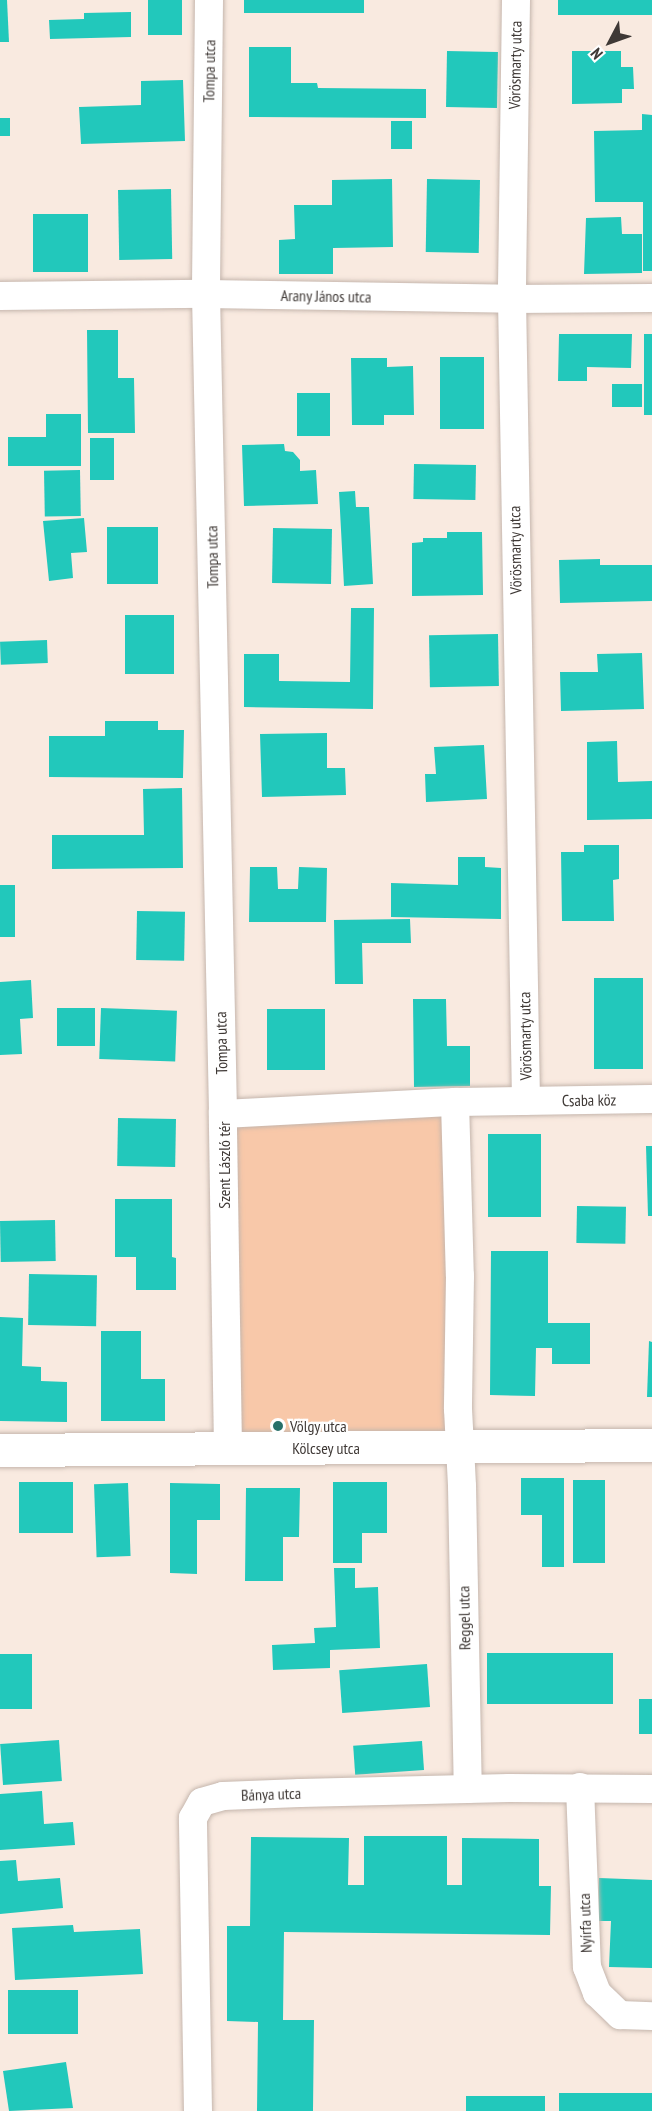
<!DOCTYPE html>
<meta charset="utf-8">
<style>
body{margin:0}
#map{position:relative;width:652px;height:2111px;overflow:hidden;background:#f9eae0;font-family:"PT Sans Narrow",sans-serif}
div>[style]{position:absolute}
.green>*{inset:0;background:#f8c8a9;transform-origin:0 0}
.building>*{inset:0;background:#22c8bb;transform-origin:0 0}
.roads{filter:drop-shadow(0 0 2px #c5b6ad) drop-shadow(0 0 2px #c5b6ad)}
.minor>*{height:28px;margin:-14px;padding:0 14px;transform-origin:14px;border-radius:14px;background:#fff}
.tertiary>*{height:33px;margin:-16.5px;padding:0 16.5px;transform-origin:16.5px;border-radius:16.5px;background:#fff}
.dots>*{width:16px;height:16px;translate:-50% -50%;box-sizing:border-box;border:3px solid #fff;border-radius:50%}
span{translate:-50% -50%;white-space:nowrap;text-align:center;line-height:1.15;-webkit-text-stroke:4.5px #fff;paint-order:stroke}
.street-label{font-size:16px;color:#3f3936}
.poi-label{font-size:16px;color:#3f3936}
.left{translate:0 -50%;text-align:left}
.north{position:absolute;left:580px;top:12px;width:60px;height:60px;-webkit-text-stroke:4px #fff;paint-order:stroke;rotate:229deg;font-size:16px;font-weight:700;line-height:24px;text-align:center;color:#3f3936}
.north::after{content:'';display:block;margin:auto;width:21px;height:27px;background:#3f3936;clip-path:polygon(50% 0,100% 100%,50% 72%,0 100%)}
</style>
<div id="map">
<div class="green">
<div style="left:455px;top:1102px;width:346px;height:232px;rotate:89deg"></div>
</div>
<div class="building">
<div style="clip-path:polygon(0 0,7px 0,9px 42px,0 42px)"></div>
<div style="left:148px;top:0;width:34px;height:35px"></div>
<div style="left:244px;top:0;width:120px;height:13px"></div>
<div style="left:558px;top:0;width:94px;height:15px"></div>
<div style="clip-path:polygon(131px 12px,131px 37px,50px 39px,49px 20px,84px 19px,84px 13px)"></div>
<div style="clip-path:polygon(249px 47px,291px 47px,291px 83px,317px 83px,318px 88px,426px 89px,426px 118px,249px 117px)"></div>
<div style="left:447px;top:51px;width:51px;height:56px;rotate:1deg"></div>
<div style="clip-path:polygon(572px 51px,621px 51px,621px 67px,633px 67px,634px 89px,622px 89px,622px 103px,572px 104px)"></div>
<div style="clip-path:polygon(183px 80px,185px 141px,81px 144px,79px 107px,141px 105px,141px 81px)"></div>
<div style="clip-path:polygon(642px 114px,652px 115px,652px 271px,643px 271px,643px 202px,595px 202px,594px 131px,642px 130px)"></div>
<div style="left:0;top:118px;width:10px;height:18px"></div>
<div style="left:391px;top:121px;width:21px;height:28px"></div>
<div style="clip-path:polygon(392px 179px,393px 247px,333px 248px,333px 274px,279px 274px,279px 240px,295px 239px,294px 205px,332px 205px,332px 180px)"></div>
<div style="left:427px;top:179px;width:53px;height:73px;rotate:1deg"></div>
<div style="left:171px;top:189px;width:70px;height:53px;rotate:89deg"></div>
<div style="left:33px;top:214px;width:55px;height:58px"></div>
<div style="clip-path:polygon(621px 217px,622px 234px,642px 234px,642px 273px,584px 274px,586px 218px)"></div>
<div style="clip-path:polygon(87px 330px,118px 330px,118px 378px,134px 378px,135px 433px,88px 433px)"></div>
<div style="clip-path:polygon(559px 334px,632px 334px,631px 368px,587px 367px,587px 381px,558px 381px)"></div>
<div style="left:644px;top:334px;width:8px;height:81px"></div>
<div style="left:440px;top:357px;width:44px;height:72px"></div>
<div style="clip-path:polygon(351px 358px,387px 358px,387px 367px,413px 366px,414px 415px,384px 415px,384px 425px,352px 425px)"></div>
<div style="left:612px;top:384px;width:30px;height:23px"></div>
<div style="left:297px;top:393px;width:33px;height:43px"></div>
<div style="clip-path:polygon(46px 414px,81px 414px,81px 466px,8px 466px,8px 437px,46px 437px)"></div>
<div style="left:90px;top:438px;width:24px;height:42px"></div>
<div style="clip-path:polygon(284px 444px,285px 451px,293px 452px,300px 460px,300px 471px,316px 470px,318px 504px,244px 506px,242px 445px)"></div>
<div style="left:414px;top:464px;width:62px;height:35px;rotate:1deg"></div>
<div style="left:80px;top:470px;width:46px;height:36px;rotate:89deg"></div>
<div style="clip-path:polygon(355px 491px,356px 507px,369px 507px,373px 584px,344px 586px,339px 492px)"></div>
<div style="clip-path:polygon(84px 518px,87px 552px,71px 553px,73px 578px,49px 581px,43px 521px)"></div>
<div style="left:107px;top:527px;width:51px;height:57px"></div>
<div style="left:273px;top:528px;width:59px;height:55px;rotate:1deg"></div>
<div style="clip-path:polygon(447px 532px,482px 532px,483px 595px,412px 596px,412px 543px,423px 542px,423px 538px,447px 538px)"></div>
<div style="clip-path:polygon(600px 559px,600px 565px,652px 565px,652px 601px,560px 603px,559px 560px)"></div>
<div style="clip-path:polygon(351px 608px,374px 608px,373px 709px,244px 707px,244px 654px,279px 654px,279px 681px,350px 682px)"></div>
<div style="left:125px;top:615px;width:49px;height:59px"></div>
<div style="left:498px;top:634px;width:52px;height:69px;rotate:89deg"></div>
<div style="left:47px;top:640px;width:23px;height:47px;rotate:88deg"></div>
<div style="clip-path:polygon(642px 653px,644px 709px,561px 711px,560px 672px,598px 672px,597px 654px)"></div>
<div style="clip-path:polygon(105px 721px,158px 721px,158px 730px,184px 730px,183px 778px,49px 777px,49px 736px,105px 736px)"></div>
<div style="clip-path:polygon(327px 733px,327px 768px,345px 768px,346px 795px,262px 797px,260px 734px)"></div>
<div style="clip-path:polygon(617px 741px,618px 782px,652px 781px,652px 819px,587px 820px,587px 742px)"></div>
<div style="clip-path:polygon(484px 745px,487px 799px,426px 802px,425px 774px,436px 774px,434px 747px)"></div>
<div style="clip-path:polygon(182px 788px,183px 868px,52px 869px,52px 835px,144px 835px,143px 789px)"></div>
<div style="clip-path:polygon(584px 845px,619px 845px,619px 879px,613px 880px,614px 921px,562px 921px,561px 852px,584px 852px)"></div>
<div style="clip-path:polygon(458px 857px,485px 857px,485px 867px,501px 868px,501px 919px,391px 917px,391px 883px,458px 885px)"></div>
<div style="clip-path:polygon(250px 867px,277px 867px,278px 889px,298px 889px,299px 867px,327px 868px,326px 922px,249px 922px)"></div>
<div style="left:0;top:885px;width:15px;height:52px"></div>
<div style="left:137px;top:911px;width:48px;height:49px;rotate:1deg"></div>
<div style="clip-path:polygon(410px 919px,411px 943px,362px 943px,363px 984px,335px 984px,334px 920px)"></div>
<div style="left:594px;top:978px;width:49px;height:91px"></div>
<div style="clip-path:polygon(31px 980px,33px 1018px,20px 1019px,22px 1054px,0 1055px,0 982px)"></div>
<div style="clip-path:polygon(413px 999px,446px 999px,447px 1046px,470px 1046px,470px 1086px,414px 1087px)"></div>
<div style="left:57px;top:1008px;width:38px;height:38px"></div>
<div style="left:101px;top:1008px;width:76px;height:51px;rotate:2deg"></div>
<div style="left:267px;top:1009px;width:58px;height:61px"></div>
<div style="left:118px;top:1118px;width:58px;height:48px;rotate:1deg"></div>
<div style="left:488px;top:1134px;width:53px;height:83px"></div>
<div style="clip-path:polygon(646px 1146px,652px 1146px,652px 1216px,648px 1216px)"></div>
<div style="clip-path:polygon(115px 1199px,172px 1199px,172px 1257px,176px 1258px,176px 1290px,136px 1290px,136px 1257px,115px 1257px)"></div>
<div style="left:577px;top:1206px;width:49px;height:37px;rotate:1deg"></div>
<div style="left:55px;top:1220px;width:41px;height:55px;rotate:89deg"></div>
<div style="clip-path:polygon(491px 1251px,548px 1251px,548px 1323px,590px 1323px,590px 1364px,552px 1364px,552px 1348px,536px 1348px,535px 1396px,490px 1395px)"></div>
<div style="left:29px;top:1274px;width:68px;height:51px;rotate:1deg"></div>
<div style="clip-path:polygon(0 1317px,23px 1318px,22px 1366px,41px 1367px,41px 1381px,67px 1382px,67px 1422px,0 1421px)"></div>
<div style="clip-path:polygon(101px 1331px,141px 1331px,141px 1379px,165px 1379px,165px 1421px,101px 1421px)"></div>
<div style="clip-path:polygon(649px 1341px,652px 1342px,652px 1397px,647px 1397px)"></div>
<div style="clip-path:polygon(521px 1478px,564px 1478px,564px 1567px,542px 1567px,542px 1515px,521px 1515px)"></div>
<div style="left:573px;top:1480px;width:32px;height:83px"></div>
<div style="left:19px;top:1482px;width:54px;height:51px"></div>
<div style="clip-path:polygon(333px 1482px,387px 1482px,387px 1533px,362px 1533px,362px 1563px,333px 1563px)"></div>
<div style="left:128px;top:1483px;width:73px;height:34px;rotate:88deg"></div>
<div style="clip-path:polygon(170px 1483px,220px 1484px,220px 1520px,197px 1520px,197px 1574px,170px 1573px)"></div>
<div style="clip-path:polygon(246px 1488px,300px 1488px,299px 1537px,283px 1537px,283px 1581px,245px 1581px)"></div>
<div style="clip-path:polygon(334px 1568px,355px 1568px,355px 1588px,378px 1587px,380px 1648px,330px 1650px,330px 1668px,273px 1670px,272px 1645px,315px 1643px,314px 1628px,336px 1627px)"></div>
<div style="left:613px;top:1653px;width:51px;height:126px;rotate:90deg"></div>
<div style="left:0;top:1654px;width:32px;height:55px"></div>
<div style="left:427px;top:1664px;width:43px;height:88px;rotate:86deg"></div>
<div style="left:639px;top:1699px;width:13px;height:35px"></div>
<div style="left:59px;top:1740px;width:41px;height:59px;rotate:86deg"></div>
<div style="left:422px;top:1741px;width:29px;height:69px;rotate:86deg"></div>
<div style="clip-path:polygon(42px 1791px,44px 1824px,73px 1822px,75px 1845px,0 1850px,0 1794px)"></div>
<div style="clip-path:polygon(364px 1836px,447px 1836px,447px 1885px,462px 1885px,462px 1838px,539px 1839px,539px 1886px,551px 1886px,550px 1935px,284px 1932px,283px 2020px,314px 2020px,313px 2111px,257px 2111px,258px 2022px,227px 2021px,227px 1926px,250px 1926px,251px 1837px,349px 1838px,348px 1885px,364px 1885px)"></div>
<div style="clip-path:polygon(16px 1860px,18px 1881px,60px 1878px,63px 1908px,0 1914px,0 1861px)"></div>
<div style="clip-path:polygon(599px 1878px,652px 1880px,652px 1968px,609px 1967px,611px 1921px,598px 1921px)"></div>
<div style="clip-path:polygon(73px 1925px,74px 1932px,140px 1929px,143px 1974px,15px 1980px,12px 1928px)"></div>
<div style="left:78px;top:1990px;width:44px;height:70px;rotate:90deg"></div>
<div style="clip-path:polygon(66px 2062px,73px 2108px,9px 2111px,3px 2071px)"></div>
<div style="left:559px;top:2093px;width:93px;height:18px"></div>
<div style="left:466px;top:2096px;width:79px;height:15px"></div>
</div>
<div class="roads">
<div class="minor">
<div style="left:209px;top:0;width:294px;rotate:90.6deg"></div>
<div style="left:206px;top:294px;width:820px;rotate:88.81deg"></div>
<div style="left:516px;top:0;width:299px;rotate:90.8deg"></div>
<div style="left:512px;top:299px;width:802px;rotate:89deg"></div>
<div style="left:0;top:296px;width:206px;rotate:-0.6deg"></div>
<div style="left:206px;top:294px;width:306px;rotate:0.9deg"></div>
<div style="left:512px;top:299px;width:140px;rotate:-0.4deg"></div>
<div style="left:455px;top:1102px;width:197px;rotate:-0.9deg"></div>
<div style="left:228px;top:1448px;width:334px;rotate:-90.9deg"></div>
<div style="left:223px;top:1114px;width:232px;rotate:-3deg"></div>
<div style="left:455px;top:1102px;width:174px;rotate:88.4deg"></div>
<div style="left:460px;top:1276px;width:133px;rotate:90.9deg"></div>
<div style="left:458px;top:1409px;width:77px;rotate:87deg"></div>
<div style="left:462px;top:1486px;width:303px;rotate:88.9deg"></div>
<div style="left:580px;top:1787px;width:180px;rotate:87.8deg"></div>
<div style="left:587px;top:1967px;width:28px;rotate:69deg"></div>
<div style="left:597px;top:1993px;width:32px;rotate:44deg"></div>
<div style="left:620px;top:2015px;width:32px;rotate:2deg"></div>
<div style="left:198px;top:2111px;width:293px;rotate:-91deg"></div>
<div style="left:193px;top:1818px;width:18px;rotate:-61deg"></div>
<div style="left:202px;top:1802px;width:22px;rotate:-16deg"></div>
<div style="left:223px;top:1796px;width:77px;rotate:-2.2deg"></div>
<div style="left:300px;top:1793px;width:209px;rotate:-1.4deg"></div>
<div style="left:509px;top:1788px;width:143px;rotate:0.4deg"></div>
</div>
<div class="tertiary">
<div style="left:0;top:1450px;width:652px;rotate:-0.44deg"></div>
</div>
</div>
<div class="dots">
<div style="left:278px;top:1426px;background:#287069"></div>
</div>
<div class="street-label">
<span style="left:515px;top:65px;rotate:-89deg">Vörösmarty utca</span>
<span style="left:209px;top:71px;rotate:-89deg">Tompa utca</span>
<span style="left:326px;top:296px;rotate:1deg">Arany János utca</span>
<span style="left:515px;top:550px;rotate:-91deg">Vörösmarty utca</span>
<span style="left:212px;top:557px;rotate:-91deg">Tompa utca</span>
<span style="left:525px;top:1036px;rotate:-91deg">Vörösmarty utca</span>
<span style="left:221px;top:1043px;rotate:-91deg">Tompa utca</span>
<span style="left:589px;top:1100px;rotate:-1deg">Csaba köz</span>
<span style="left:224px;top:1165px;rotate:-90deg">Szent László tér</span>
<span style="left:326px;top:1448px">Kölcsey utca</span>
<span style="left:464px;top:1618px;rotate:-91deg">Reggel utca</span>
<span style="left:271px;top:1794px;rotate:-2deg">Bánya utca</span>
<span style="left:585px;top:1923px;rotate:-92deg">Nyírfa utca</span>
</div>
<div class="poi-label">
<span class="left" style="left:290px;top:1426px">Völgy utca</span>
</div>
<div class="north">N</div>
</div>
